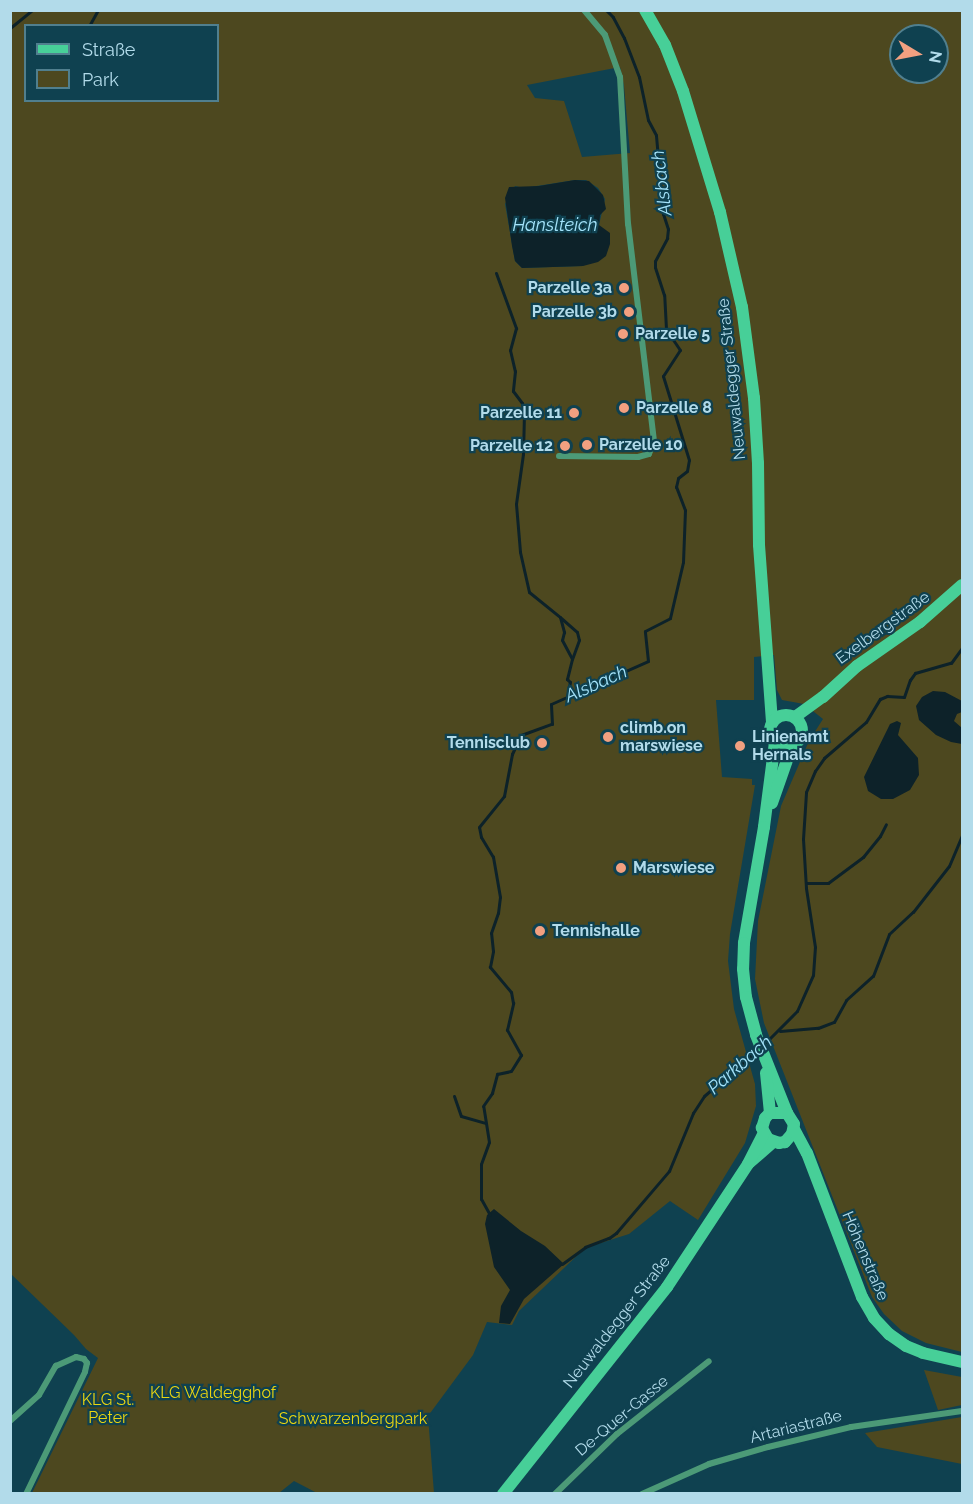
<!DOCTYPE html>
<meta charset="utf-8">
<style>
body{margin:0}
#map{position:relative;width:973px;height:1504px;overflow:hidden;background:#0f4150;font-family:Raleway,sans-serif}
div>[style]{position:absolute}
.green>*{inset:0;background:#4d481f}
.water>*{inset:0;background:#0d2229}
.stream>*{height:3px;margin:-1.5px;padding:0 1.5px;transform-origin:1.5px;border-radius:1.5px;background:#0d2229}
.minor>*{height:6px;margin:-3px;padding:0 3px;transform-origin:3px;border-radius:3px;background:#4c9a77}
.secondary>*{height:12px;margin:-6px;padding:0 6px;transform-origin:6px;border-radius:6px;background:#47cf98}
.secondary>.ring{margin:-6px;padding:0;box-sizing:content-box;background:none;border:12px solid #47cf98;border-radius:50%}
.dots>*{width:16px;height:16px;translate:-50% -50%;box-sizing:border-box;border:3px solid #0f4150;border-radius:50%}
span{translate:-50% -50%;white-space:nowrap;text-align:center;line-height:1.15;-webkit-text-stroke:4.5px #0f4150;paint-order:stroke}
.poi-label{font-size:16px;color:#b2dbea;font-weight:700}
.right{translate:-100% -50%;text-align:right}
.left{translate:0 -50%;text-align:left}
.street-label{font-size:16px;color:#b2dbea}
.park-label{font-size:16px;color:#ead511}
.water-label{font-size:18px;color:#a4e3fa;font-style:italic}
.frame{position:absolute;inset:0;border:12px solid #b2dbea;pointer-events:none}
.legend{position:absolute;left:24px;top:24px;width:195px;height:78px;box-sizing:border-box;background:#0f4150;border:2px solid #507f8e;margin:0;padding:8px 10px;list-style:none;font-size:18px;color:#b2dbea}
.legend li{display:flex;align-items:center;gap:12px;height:30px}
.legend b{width:30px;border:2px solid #507f8e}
.north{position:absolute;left:889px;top:24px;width:60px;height:60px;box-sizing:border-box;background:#0f4150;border:2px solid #507f8e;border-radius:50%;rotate:100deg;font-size:16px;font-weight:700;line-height:24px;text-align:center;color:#b2dbea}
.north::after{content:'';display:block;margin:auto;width:21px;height:27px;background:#f2a080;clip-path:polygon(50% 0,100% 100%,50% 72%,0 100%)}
</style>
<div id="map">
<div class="green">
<div style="clip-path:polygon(evenodd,10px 11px,962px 11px,962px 1352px,926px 1343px,902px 1331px,884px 1314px,872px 1297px,764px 1023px,755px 979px,758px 921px,781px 806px,809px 741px,823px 719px,804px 704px,782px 700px,777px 690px,774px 655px,754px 657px,754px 700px,716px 700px,722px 777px,752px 779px,752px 785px,755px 785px,730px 934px,728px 961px,734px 1009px,755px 1084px,756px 1106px,745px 1143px,698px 1220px,670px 1201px,629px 1234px,585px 1248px,519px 1311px,512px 1325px,487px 1322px,473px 1355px,428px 1416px,434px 1493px,317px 1493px,294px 1481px,279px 1493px,32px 1493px,98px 1358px,86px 1349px,74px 1335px,11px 1274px,10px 11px,26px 26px,218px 26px,218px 100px,26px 100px,26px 26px,10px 11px,901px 36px,937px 36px,937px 72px,901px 72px,901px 36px,10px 11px,620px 67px,624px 86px,630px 153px,582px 157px,564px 101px,535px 98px,527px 85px,620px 67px,10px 11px,575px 180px,586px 180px,598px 188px,605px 199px,599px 225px,583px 266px,522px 268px,515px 261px,505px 204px,515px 186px,524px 188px,575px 180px)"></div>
<div style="clip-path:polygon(924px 1370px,962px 1377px,962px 1405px,938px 1410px)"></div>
<div style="clip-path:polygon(962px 1417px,962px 1464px,877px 1447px,865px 1433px)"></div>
</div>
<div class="water">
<div style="clip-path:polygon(575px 180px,589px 181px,603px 195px,606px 209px,600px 215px,599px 225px,610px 233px,610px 244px,606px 256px,598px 262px,583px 266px,522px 268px,515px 261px,512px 246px,505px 198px,509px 187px,539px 186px)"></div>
<div style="clip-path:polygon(933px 691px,945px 692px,962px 701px,962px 712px,957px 714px,954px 721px,962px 728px,962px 744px,951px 742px,936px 735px,919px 720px,916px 706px,922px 697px)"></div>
<div style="clip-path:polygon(897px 721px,901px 723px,898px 735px,918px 758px,919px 775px,910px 790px,893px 799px,881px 799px,868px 791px,864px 777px,890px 724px)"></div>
<div style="clip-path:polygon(494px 1209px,521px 1231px,545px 1246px,564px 1264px,524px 1299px,510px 1324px,499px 1323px,501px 1306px,510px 1290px,494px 1267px,485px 1224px,487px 1215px)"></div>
</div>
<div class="stream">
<div style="left:89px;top:26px;width:18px;rotate:-61deg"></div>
<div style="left:10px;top:28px;width:28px;rotate:-39deg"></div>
<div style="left:496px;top:273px;width:59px;rotate:70deg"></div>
<div style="left:516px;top:328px;width:23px;rotate:105deg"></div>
<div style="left:510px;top:350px;width:22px;rotate:77deg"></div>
<div style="left:515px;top:371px;width:20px;rotate:96deg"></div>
<div style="left:513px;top:391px;width:15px;rotate:53deg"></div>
<div style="left:522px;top:403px;width:10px;rotate:79deg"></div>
<div style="left:524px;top:413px;width:41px;rotate:91.4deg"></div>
<div style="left:523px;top:454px;width:50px;rotate:98deg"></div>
<div style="left:516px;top:504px;width:48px;rotate:85.2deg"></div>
<div style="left:520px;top:552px;width:41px;rotate:77.3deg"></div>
<div style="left:529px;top:592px;width:40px;rotate:39deg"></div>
<div style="left:560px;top:617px;width:16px;rotate:75deg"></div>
<div style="left:564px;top:632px;width:8px;rotate:104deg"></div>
<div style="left:562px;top:640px;width:21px;rotate:62deg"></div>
<div style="left:572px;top:659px;width:21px;rotate:104deg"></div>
<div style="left:567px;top:679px;width:4px;rotate:45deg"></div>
<div style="left:570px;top:682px;width:16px;rotate:101deg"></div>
<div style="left:561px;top:618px;width:21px;rotate:41deg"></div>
<div style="left:577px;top:632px;width:8px;rotate:76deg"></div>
<div style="left:579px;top:640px;width:20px;rotate:110deg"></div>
<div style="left:806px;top:883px;width:22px"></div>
<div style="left:828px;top:883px;width:44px;rotate:-36.6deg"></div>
<div style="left:863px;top:857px;width:27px;rotate:-51deg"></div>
<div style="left:880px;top:836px;width:13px;rotate:-63deg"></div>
<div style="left:780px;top:1031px;width:38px;rotate:-5deg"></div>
<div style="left:818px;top:1028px;width:17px;rotate:-21deg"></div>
<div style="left:834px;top:1022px;width:25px;rotate:-61deg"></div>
<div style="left:846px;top:1000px;width:36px;rotate:-42deg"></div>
<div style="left:873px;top:976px;width:45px;rotate:-69.1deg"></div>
<div style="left:889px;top:934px;width:33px;rotate:-43deg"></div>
<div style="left:913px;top:912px;width:58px;rotate:-52deg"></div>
<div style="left:949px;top:866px;width:34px;rotate:-67deg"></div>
<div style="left:763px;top:1045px;width:48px;rotate:-45deg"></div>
<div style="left:797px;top:1011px;width:39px;rotate:-66deg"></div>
<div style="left:813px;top:975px;width:28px;rotate:-86deg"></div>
<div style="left:815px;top:947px;width:60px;rotate:-98.7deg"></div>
<div style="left:806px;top:888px;width:49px;rotate:-93.5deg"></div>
<div style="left:803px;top:839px;width:47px;rotate:-86.3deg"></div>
<div style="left:806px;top:792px;width:23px;rotate:-67deg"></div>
<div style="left:815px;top:771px;width:16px;rotate:-55deg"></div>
<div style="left:824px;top:758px;width:55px;rotate:-40.6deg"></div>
<div style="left:866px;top:722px;width:27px;rotate:-59deg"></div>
<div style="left:880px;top:699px;width:8px;rotate:-23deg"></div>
<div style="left:887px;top:696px;width:17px;rotate:3deg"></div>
<div style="left:904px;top:697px;width:18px;rotate:-71deg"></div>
<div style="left:910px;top:680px;width:9px;rotate:-54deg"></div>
<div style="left:915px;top:673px;width:37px;rotate:-16deg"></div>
<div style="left:951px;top:663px;width:19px;rotate:-54deg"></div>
<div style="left:454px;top:1096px;width:21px;rotate:71deg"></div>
<div style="left:461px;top:1116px;width:25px;rotate:16deg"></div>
<div style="left:490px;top:1215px;width:18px;rotate:-119deg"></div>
<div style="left:481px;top:1199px;width:35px;rotate:-90deg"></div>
<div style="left:481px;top:1164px;width:23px;rotate:-70deg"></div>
<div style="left:489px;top:1142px;width:36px;rotate:-99deg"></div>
<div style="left:483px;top:1106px;width:16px;rotate:-55deg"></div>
<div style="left:492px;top:1093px;width:20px;rotate:-75deg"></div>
<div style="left:497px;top:1074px;width:14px;rotate:-12deg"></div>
<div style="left:511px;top:1071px;width:19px;rotate:-58deg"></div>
<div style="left:521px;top:1055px;width:29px;rotate:-119deg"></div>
<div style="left:507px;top:1030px;width:28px;rotate:-77deg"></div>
<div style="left:513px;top:1003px;width:11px;rotate:-100deg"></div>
<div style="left:511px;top:992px;width:33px;rotate:-130deg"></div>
<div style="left:490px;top:967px;width:16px;rotate:-79deg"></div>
<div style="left:493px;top:951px;width:18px;rotate:-96deg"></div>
<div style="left:491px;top:933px;width:21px;rotate:-71deg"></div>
<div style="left:498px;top:913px;width:16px;rotate:-83deg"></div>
<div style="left:500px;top:897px;width:41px;rotate:-99.9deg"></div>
<div style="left:493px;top:857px;width:23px;rotate:-121deg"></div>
<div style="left:481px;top:837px;width:10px;rotate:-101deg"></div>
<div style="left:479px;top:827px;width:40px;rotate:-51deg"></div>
<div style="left:504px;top:796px;width:43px;rotate:-79.2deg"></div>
<div style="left:512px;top:754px;width:21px;rotate:-65deg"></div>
<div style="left:521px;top:735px;width:33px;rotate:-20deg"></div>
<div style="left:552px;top:724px;width:20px;rotate:-93deg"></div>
<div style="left:551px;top:704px;width:106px;rotate:-23.9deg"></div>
<div style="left:648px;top:661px;width:30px;rotate:-96deg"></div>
<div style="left:645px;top:631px;width:28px;rotate:-27deg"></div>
<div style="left:670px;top:618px;width:57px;rotate:-76.9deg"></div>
<div style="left:683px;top:562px;width:52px;rotate:-87.8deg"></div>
<div style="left:685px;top:510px;width:25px;rotate:-111deg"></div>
<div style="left:676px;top:487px;width:9px;rotate:-77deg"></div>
<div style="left:678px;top:478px;width:11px;rotate:-38deg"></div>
<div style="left:687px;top:471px;width:11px;rotate:-80deg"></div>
<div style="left:689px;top:460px;width:88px;rotate:-107.2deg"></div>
<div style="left:663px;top:376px;width:31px;rotate:-57deg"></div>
<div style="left:680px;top:350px;width:25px;rotate:-124deg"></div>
<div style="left:666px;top:329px;width:34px;rotate:-93deg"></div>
<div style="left:664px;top:295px;width:29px;rotate:-108deg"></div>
<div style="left:655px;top:267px;width:6px;rotate:-90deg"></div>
<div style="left:655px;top:261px;width:26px;rotate:-62deg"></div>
<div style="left:667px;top:238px;width:9px;rotate:-84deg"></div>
<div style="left:668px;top:229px;width:16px;rotate:-108deg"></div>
<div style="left:663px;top:214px;width:79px;rotate:-95.1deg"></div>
<div style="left:656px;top:135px;width:17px;rotate:-118deg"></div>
<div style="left:648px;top:120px;width:44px;rotate:-101.8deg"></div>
<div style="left:639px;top:77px;width:42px;rotate:-111deg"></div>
<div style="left:624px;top:38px;width:24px;rotate:-118deg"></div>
<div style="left:613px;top:17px;width:10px;rotate:-135deg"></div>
<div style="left:562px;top:1264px;width:29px;rotate:-36deg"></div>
<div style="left:585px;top:1247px;width:26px;rotate:-21deg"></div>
<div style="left:609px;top:1238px;width:9px;rotate:-36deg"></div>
<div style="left:616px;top:1233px;width:82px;rotate:-49.5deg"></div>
<div style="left:669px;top:1171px;width:63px;rotate:-67.5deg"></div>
<div style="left:693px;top:1113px;width:20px;rotate:-57deg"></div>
<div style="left:704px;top:1096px;width:72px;rotate:-41deg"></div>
</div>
<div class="minor">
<div style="left:559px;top:456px;width:79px;rotate:0.7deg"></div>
<div style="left:638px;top:457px;width:11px;rotate:-15deg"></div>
<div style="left:649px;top:454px;width:14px;rotate:-69deg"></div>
<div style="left:654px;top:441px;width:219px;rotate:-96.8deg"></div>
<div style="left:628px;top:224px;width:147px;rotate:-93.1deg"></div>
<div style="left:620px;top:77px;width:45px;rotate:-109.7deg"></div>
<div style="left:605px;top:35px;width:33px;rotate:-130deg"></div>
<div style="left:10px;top:1421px;width:39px;rotate:-42deg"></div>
<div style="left:39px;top:1395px;width:34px;rotate:-60deg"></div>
<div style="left:56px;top:1366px;width:22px;rotate:-24deg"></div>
<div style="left:76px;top:1357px;width:8px;rotate:14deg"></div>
<div style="left:84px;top:1359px;width:5px;rotate:53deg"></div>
<div style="left:87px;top:1363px;width:9px;rotate:103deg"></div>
<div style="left:85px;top:1372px;width:136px;rotate:115.8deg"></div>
<div style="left:555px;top:1494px;width:86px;rotate:-44.1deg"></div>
<div style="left:617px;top:1434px;width:117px;rotate:-38.4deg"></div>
<div style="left:642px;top:1494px;width:73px;rotate:-24.1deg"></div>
<div style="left:709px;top:1464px;width:61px;rotate:-16.1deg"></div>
<div style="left:768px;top:1447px;width:85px;rotate:-13.5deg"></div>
<div style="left:851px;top:1427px;width:112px;rotate:-8.2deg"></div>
</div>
<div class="secondary">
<div style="left:645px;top:10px;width:40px;rotate:60.3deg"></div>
<div style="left:665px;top:45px;width:49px;rotate:68.6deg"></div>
<div style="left:683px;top:91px;width:127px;rotate:73deg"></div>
<div style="left:720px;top:212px;width:98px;rotate:77deg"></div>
<div style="left:742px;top:307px;width:92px;rotate:82.5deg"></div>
<div style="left:754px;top:398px;width:65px;rotate:86.5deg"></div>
<div style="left:758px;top:463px;width:82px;rotate:89.3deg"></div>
<div style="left:759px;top:545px;width:178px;rotate:85.8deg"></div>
<div class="ring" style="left:770px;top:715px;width:20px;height:20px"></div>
<div style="left:795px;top:717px;width:34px;rotate:-36deg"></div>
<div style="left:823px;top:697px;width:46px;rotate:-42.4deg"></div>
<div style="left:857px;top:666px;width:77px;rotate:-34.9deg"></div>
<div style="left:920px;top:622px;width:56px;rotate:-41.4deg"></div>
<div style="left:775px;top:742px;width:86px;rotate:97.4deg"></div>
<div style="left:764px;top:827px;width:118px;rotate:99.8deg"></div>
<div style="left:744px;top:943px;width:26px;rotate:92deg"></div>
<div style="left:743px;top:969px;width:28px;rotate:84deg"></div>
<div style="left:746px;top:997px;width:39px;rotate:75deg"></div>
<div style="left:756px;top:1035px;width:84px;rotate:68.3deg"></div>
<div style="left:787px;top:1113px;width:13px;rotate:58deg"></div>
<div style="left:794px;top:1124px;width:10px;rotate:101deg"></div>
<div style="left:792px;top:1134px;width:11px;rotate:131deg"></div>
<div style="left:785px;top:1142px;width:6px;rotate:171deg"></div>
<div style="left:779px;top:1143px;width:12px;rotate:-160deg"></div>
<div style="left:768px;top:1139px;width:13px;rotate:-119deg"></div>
<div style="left:762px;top:1128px;width:10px;rotate:-73deg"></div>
<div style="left:765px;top:1118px;width:7px;rotate:-45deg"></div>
<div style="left:770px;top:1113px;width:17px"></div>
<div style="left:772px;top:803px;width:60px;rotate:-70.7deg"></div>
<div style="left:766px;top:1073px;width:40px;rotate:84.3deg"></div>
<div style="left:794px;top:1129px;width:27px;rotate:62deg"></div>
<div style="left:807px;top:1153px;width:154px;rotate:69.1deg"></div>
<div style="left:862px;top:1297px;width:24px;rotate:60deg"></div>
<div style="left:874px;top:1318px;width:22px;rotate:47deg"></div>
<div style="left:889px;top:1334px;width:21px;rotate:35deg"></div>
<div style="left:906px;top:1346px;width:18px;rotate:22deg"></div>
<div style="left:923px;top:1353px;width:40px;rotate:13deg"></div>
<div style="left:749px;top:1163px;width:32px;rotate:-41deg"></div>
<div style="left:503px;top:1494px;width:264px;rotate:-51.6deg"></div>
<div style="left:667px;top:1287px;width:147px;rotate:-56.6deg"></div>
<div style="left:748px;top:1164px;width:34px;rotate:-63deg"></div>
</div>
<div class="dots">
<div style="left:624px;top:288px;background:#f2a080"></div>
<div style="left:629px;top:312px;background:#f2a080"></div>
<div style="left:623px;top:334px;background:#f2a080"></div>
<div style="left:624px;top:408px;background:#f2a080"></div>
<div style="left:574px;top:413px;background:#f2a080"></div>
<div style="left:587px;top:445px;background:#f2a080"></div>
<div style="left:565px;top:446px;background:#f2a080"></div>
<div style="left:608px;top:737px;background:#f2a080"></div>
<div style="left:542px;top:743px;background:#f2a080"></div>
<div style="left:740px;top:746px;background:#f2a080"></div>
<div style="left:621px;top:868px;background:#f2a080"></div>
<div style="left:540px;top:931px;background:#f2a080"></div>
</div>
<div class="poi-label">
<span class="right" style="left:612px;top:288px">Parzelle 3a</span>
<span class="right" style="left:617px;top:312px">Parzelle 3b</span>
<span class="left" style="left:635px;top:334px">Parzelle 5</span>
<span class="left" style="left:636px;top:408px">Parzelle 8</span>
<span class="right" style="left:562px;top:413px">Parzelle 11</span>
<span class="left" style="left:599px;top:445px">Parzelle 10</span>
<span class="right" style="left:553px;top:446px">Parzelle 12</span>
<span class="left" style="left:620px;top:737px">climb.on<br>marswiese</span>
<span class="left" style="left:752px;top:746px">Linienamt<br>Hernals</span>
<span class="right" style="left:530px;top:743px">Tennisclub</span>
<span class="left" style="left:633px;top:868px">Marswiese</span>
<span class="left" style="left:552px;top:931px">Tennishalle</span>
</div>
<div class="street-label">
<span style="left:732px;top:379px;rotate:-96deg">Neuwaldegger Straße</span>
<span style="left:883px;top:628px;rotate:-36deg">Exelbergstraße</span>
<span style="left:865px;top:1256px;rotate:67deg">Höhenstraße</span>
<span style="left:617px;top:1322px;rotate:-52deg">Neuwaldegger Straße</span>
<span style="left:622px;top:1416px;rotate:-40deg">De-Quer-Gasse</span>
<span style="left:796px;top:1427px;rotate:-14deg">Artariastraße</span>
</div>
<div class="park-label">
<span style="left:213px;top:1393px">KLG Waldegghof</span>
<span style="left:108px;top:1409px">KLG St.<br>Peter</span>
<span style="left:353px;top:1419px">Schwarzenbergpark</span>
</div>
<div class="water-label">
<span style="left:662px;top:183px;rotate:-97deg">Alsbach</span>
<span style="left:555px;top:225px">Hanslteich</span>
<span style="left:596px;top:684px;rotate:-24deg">Alsbach</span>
<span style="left:740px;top:1065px;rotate:-41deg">Parkbach</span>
</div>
<div class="frame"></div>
<ul class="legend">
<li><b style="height:8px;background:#47cf98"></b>Straße</li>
<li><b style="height:16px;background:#4d481f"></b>Park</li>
</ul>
<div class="north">N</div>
</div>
